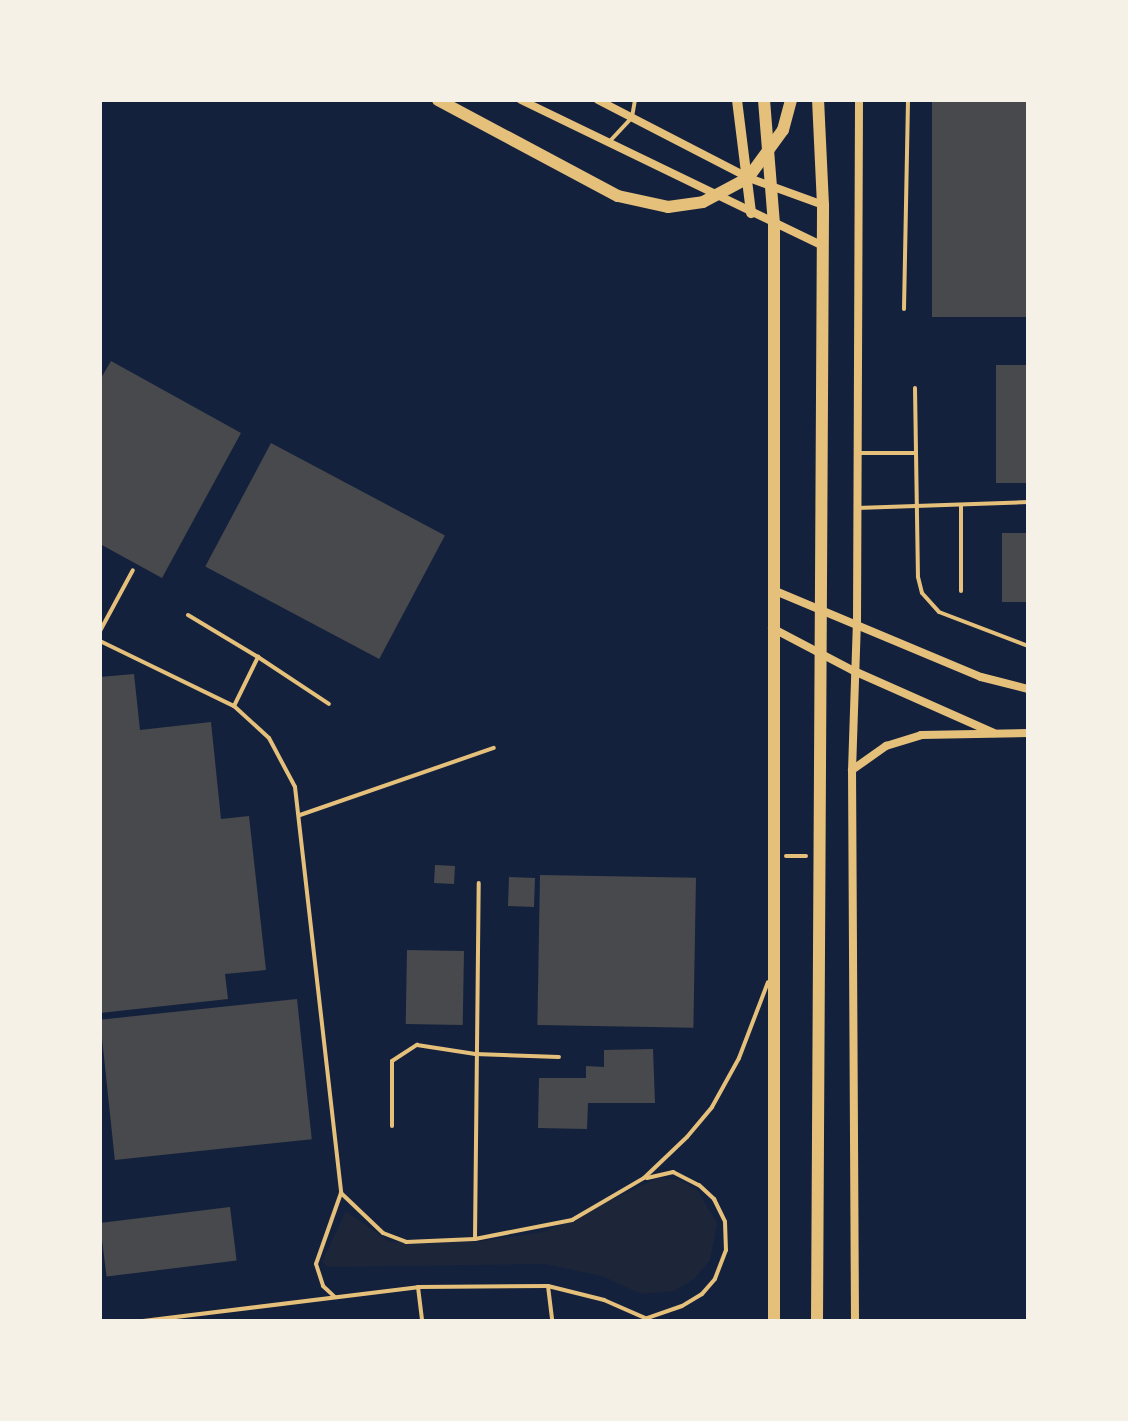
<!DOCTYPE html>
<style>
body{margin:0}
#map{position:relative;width:1128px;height:1421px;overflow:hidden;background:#14213d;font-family:"Noto Sans",sans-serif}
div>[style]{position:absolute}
.green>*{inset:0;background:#1d2539}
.building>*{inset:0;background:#48494c;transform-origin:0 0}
.path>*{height:4px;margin:-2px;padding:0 2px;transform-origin:2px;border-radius:2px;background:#e5c07b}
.service>*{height:4px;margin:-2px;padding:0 2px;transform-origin:2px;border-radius:2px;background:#e5c07b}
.minor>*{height:8px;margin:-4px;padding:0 4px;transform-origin:4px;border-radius:4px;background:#e5c07b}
.tertiary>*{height:10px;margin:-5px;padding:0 5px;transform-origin:5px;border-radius:5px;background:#e5c07b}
.primary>*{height:12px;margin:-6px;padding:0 6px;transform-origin:6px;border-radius:6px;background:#e5c07b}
span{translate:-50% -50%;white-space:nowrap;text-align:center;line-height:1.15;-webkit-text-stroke:10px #f6f1e7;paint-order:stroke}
.frame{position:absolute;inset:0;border:102px solid #f6f1e7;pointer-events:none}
</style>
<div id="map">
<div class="green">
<div style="clip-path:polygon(658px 1178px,679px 1180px,697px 1190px,717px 1223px,710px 1260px,694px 1279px,674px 1291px,641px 1294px,602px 1276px,545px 1264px,328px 1267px,322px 1262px,346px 1211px,389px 1242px,476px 1242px,543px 1232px)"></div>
</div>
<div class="building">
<div style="left:932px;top:100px;width:96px;height:217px"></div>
<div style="clip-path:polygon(111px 361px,241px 433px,162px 578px,100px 544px,100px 380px)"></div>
<div style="left:996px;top:365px;width:32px;height:118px"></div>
<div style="left:271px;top:443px;width:197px;height:140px;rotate:28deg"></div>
<div style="left:1002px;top:533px;width:26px;height:69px"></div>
<div style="clip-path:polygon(134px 674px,140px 730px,211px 722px,221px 819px,249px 816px,266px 970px,225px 974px,228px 999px,100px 1013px,100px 677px)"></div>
<div style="left:435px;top:865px;width:20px;height:18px;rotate:3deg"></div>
<div style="left:540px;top:875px;width:156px;height:150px;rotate:1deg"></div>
<div style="left:509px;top:877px;width:26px;height:29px;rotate:2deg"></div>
<div style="left:407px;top:950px;width:57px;height:74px;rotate:1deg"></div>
<div style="left:297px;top:999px;width:141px;height:198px;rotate:84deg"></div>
<div style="clip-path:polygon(653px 1049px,655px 1103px,588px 1103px,587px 1129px,538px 1128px,539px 1078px,586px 1078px,586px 1066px,604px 1067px,604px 1050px)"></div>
<div style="left:230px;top:1207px;width:54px;height:131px;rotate:83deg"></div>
</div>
<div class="path">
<div style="left:786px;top:856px;width:20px"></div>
</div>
<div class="service">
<div style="left:610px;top:141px;width:33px;rotate:-47deg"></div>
<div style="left:632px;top:117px;width:17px;rotate:-80deg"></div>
<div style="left:904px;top:309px;width:209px;rotate:-88.9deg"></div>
<div style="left:915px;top:388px;width:189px;rotate:89.1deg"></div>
<div style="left:918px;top:577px;width:16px;rotate:76deg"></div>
<div style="left:922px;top:593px;width:25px;rotate:48deg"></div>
<div style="left:939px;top:612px;width:95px;rotate:20.9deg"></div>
<div style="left:861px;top:453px;width:55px"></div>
<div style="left:857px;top:508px;width:171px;rotate:-2deg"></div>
<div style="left:961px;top:591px;width:85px;rotate:-90deg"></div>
<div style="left:188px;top:615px;width:82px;rotate:31deg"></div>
<div style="left:100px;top:631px;width:69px;rotate:-61.6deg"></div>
<div style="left:100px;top:641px;width:149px;rotate:25.9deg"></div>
<div style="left:234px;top:706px;width:47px;rotate:42.4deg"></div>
<div style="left:269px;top:738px;width:55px;rotate:62deg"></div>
<div style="left:295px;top:787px;width:409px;rotate:83.5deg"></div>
<div style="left:341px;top:1193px;width:75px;rotate:109.4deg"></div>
<div style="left:316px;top:1264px;width:23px;rotate:72deg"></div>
<div style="left:323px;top:1286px;width:16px;rotate:43deg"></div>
<div style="left:234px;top:706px;width:55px;rotate:-63.9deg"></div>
<div style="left:258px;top:657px;width:85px;rotate:33.5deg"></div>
<div style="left:300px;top:815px;width:205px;rotate:-19.1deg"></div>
<div style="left:392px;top:1126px;width:65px;rotate:-90deg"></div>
<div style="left:392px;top:1061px;width:30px;rotate:-33deg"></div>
<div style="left:417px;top:1045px;width:59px;rotate:8.8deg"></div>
<div style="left:475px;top:1054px;width:84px;rotate:2deg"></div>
<div style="left:647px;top:1178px;width:27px;rotate:-13deg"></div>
<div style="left:673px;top:1172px;width:29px;rotate:27deg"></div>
<div style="left:699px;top:1185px;width:21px;rotate:43deg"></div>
<div style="left:714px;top:1199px;width:25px;rotate:64deg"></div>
<div style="left:725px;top:1222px;width:28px;rotate:88deg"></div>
<div style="left:726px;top:1250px;width:31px;rotate:111deg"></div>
<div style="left:715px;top:1279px;width:20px;rotate:131deg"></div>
<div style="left:702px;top:1294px;width:23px;rotate:149deg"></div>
<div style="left:682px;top:1306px;width:37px;rotate:161deg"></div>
<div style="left:341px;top:1193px;width:58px;rotate:43.6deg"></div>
<div style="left:383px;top:1233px;width:25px;rotate:21deg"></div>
<div style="left:406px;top:1242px;width:69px;rotate:-2.5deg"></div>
<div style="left:475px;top:1239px;width:99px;rotate:-11.1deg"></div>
<div style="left:572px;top:1220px;width:83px;rotate:-30.3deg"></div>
<div style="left:644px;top:1178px;width:59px;rotate:-43.6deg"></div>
<div style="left:687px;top:1137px;width:39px;rotate:-50deg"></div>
<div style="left:712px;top:1107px;width:56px;rotate:-61.1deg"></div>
<div style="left:739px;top:1058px;width:81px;rotate:-69.1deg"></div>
<div style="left:475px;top:1238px;width:355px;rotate:-89.4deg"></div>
<div style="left:548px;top:1286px;width:35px;rotate:83deg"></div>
<div style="left:418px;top:1287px;width:34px;rotate:83deg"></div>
<div style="left:143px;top:1321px;width:277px;rotate:-7deg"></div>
<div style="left:418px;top:1287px;width:130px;rotate:-0.4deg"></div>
<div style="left:548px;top:1286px;width:58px;rotate:14deg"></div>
<div style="left:604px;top:1300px;width:52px;rotate:23.6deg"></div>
</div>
<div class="minor">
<div style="left:521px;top:100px;width:333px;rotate:25.8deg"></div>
<div style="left:598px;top:100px;width:170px;rotate:27.3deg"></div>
<div style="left:749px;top:178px;width:79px;rotate:20deg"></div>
<div style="left:773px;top:590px;width:225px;rotate:22.7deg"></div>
<div style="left:981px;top:677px;width:49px;rotate:14.3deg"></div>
<div style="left:772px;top:628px;width:93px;rotate:27.7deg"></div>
<div style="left:854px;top:671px;width:153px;rotate:23.9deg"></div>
<div style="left:852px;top:770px;width:42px;rotate:-35.2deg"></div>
<div style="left:886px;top:746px;width:37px;rotate:-17deg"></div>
<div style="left:921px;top:735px;width:107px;rotate:-1.1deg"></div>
<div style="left:855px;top:1321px;width:550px;rotate:-90.31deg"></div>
<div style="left:852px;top:771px;width:147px;rotate:-88.1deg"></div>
<div style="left:857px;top:624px;width:524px;rotate:-89.78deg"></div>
</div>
<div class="tertiary">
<div style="left:737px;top:100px;width:114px;rotate:82.9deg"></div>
</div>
<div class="primary">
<div style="left:438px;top:100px;width:204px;rotate:28.1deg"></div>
<div style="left:618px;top:196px;width:51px;rotate:12.4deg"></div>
<div style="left:668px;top:207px;width:35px;rotate:-8deg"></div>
<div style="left:703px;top:202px;width:51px;rotate:-28.1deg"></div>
<div style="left:748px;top:178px;width:59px;rotate:-53.9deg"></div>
<div style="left:783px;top:130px;width:31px;rotate:-75deg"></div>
<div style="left:764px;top:100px;width:124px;rotate:85.4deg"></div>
<div style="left:774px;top:224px;width:1097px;rotate:90deg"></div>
<div style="left:817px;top:1321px;width:1116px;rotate:-89.69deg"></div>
<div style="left:823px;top:205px;width:105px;rotate:-92.7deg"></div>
</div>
<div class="frame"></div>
</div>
